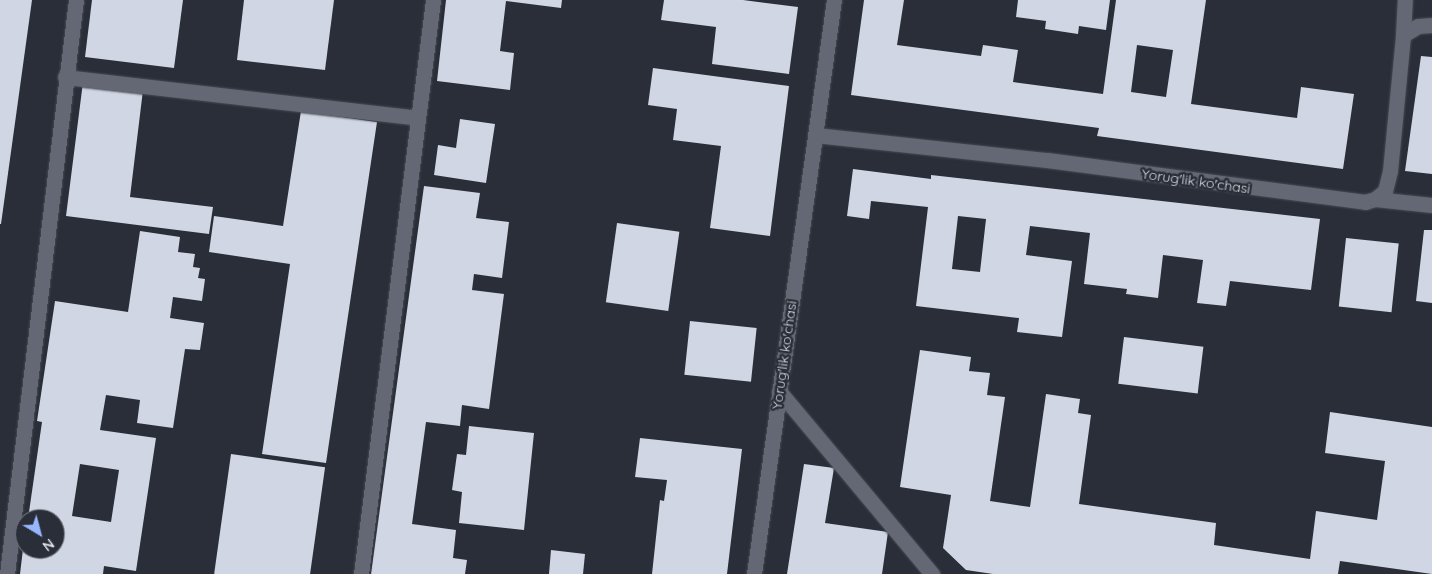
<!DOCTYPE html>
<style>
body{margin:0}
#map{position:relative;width:1432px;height:574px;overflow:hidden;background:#292e38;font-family:Quicksand,sans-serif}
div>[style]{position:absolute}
.building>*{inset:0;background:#d0d6e4;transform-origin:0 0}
.roads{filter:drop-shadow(0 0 1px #474a52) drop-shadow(0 0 1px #474a52)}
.lane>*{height:15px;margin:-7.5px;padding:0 7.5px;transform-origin:7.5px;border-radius:7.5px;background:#636874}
.street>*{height:15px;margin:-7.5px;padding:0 7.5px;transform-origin:7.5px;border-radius:7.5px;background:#636874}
span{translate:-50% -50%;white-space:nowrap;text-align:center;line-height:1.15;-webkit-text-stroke:5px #292e38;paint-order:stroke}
.street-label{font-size:14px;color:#dcdfe5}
.north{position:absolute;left:15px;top:509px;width:50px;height:50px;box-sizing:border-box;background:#292e38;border:1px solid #71757d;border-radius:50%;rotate:143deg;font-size:14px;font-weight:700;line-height:20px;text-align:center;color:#dcdfe5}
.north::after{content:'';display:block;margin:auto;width:18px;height:22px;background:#98b6fd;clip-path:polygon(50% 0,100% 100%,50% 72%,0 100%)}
</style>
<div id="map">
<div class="building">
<div style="clip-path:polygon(0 0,32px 0,1px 224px,0 224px)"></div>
<div style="clip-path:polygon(92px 0,183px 0,174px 68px,85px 57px)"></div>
<div style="clip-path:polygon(244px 0,334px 0,325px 70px,237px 60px)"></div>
<div style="clip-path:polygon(446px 0,562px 0,561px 8px,506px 1px,500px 51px,514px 53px,510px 90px,437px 81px)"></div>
<div style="clip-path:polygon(664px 0,743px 0,798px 7px,789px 74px,712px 64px,716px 27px,661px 20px)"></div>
<div style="clip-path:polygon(evenodd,864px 0,904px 0,897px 45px,981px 56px,983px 45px,1018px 50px,1013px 82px,1103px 94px,1116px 0,1206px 0,1191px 104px,1297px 118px,1301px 87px,1354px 94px,1343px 169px,1097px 136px,1099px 128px,851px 95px,864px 0,1137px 45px,1173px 50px,1166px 97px,1131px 92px,1137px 45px)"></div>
<div style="clip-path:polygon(1018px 0,1110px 0,1106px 30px,1079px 26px,1078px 34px,1045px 29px,1046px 21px,1016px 17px)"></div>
<div style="clip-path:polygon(1421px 56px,1432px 57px,1432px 174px,1405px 171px)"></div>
<div style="clip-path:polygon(653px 68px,789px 86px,770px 236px,710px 228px,721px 146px,673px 140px,677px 109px,648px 105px)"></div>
<div style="clip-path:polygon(83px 82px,143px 90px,130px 197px,213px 207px,209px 234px,66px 216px)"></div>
<div style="clip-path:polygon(301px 111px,377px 122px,326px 463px,262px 454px,290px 264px,209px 252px,214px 216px,283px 226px)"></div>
<div style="clip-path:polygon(460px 119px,495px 124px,486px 183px,434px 175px,438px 145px,456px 148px)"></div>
<div style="clip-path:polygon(evenodd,853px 169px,931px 179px,931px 175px,1320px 219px,1311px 290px,1230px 281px,1226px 306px,1197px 303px,1203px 260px,1163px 255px,1158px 298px,1126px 294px,1127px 289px,1084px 284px,1090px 233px,1030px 226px,1026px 255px,1072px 261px,1062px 337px,1017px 332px,1019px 318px,916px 306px,928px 207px,871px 201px,869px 219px,847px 216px,853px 169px,958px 216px,986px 219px,980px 272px,952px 269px,958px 216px)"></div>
<div style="clip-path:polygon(424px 186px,480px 193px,476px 218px,509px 222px,502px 278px,474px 274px,472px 290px,504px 294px,489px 409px,462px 405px,460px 426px,426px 422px,412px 524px,456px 530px,453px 558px,467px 560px,465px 574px,371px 574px)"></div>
<div style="left:617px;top:223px;width:63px;height:80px;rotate:8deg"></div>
<div style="clip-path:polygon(1424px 230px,1432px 230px,1432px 303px,1416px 301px)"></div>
<div style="clip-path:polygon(evenodd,140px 231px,180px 237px,178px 252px,195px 254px,193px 267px,200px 268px,198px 278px,205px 279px,202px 301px,173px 297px,170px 318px,204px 323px,200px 350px,185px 349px,173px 428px,137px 423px,140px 400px,106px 395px,100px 430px,156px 438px,136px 571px,104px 566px,103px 574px,20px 574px,23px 549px,55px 549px,55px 519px,28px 519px,42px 422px,37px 421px,55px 301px,128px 312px,140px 231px,80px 464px,119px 470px,111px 522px,72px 516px,80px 464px)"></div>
<div style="left:1346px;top:238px;width:53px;height:69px;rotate:6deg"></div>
<div style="left:690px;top:321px;width:67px;height:54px;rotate:6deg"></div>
<div style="left:1124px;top:337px;width:80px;height:47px;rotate:7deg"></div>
<div style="clip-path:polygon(920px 350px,971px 357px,969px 371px,990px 373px,987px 395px,1005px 397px,990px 501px,1030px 507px,1046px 394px,1080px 399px,1078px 413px,1091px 415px,1079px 504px,1216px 523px,1214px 545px,1310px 559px,1316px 511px,1377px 520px,1385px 461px,1325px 453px,1330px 412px,1432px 427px,1432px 574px,1340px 561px,1338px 574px,993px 574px,966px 570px,943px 548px,951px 495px,900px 487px)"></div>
<div style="clip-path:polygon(469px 426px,534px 433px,524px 530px,459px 523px,462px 492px,452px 490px,457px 454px,466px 455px)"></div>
<div style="clip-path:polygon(640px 438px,742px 449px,727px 574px,652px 574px,660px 500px,664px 501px,667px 480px,635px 477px)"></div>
<div style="left:231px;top:454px;width:95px;height:121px;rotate:8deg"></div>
<div style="clip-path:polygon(804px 464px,834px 468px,825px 523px,888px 532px,882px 574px,787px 574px)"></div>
<div style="clip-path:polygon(551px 550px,585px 554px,583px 574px,549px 574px)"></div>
</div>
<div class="roads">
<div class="lane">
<div style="left:65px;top:77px;width:355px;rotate:6.6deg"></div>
</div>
<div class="street">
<div style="left:1403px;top:35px;width:35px;rotate:-87deg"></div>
<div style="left:816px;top:135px;width:232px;rotate:6.2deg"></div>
<div style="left:1047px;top:160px;width:321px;rotate:7.5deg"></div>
<div style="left:1365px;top:202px;width:10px;rotate:-17deg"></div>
<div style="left:1375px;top:199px;width:13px;rotate:-39deg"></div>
<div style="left:1385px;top:191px;width:21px;rotate:-76deg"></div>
<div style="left:1390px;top:171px;width:137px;rotate:-84.5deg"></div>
<div style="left:1403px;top:35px;width:17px;rotate:-31deg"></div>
<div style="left:1418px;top:26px;width:14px;rotate:-4deg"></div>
<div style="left:1375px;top:199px;width:57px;rotate:6deg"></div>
<div style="left:779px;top:391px;width:239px;rotate:50.1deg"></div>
<div style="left:7px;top:574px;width:578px;rotate:-83.15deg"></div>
<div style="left:361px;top:574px;width:578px;rotate:-82.85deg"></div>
<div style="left:754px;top:574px;width:580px;rotate:-82.07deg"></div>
</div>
</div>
<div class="street-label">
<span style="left:1196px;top:181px;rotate:8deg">Yorug'lik ko'chasi</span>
<span style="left:784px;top:355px;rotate:-82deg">Yorug'lik ko'chasi</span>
</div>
<div class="north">N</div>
</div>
